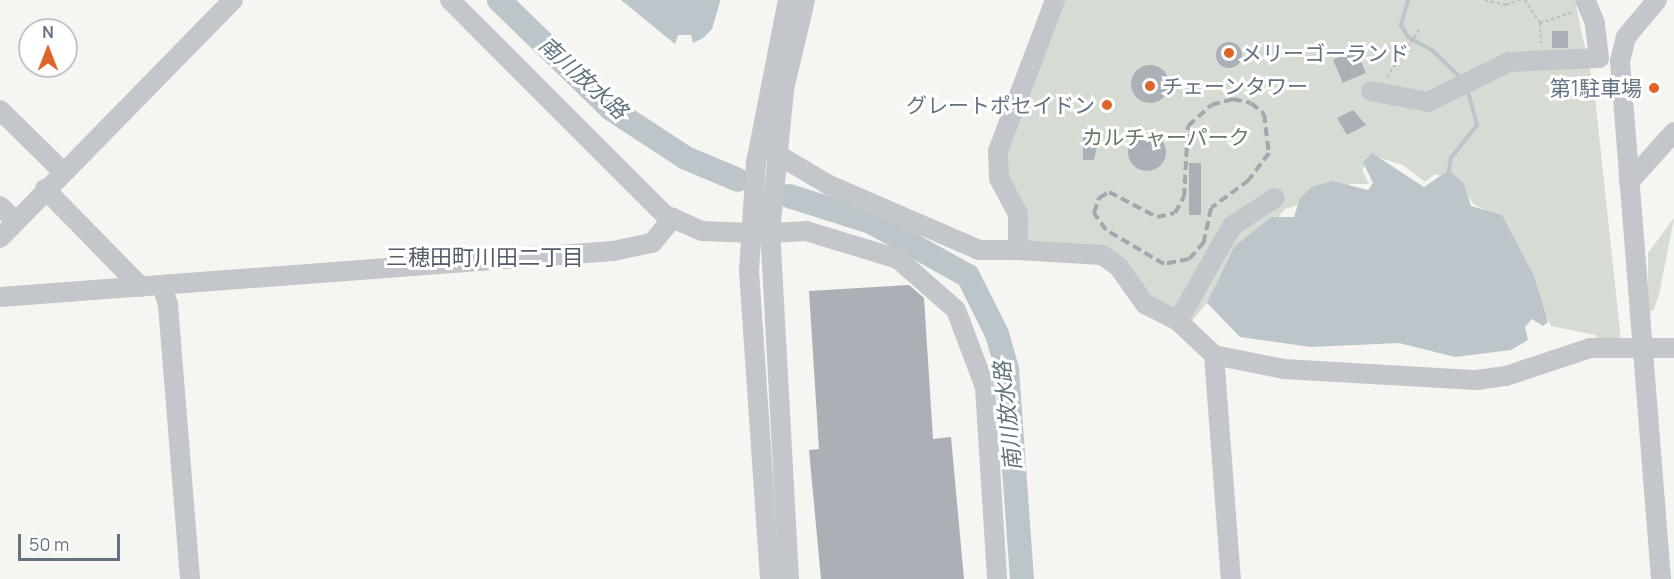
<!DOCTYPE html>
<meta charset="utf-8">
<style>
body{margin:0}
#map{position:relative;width:1674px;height:579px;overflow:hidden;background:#f5f5f2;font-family:Manrope,"Noto Sans JP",sans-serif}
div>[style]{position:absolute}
.green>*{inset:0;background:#d6dcd3}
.water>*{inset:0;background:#bcc5ca}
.stream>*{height:4px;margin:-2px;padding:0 2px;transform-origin:2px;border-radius:2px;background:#bcc5ca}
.river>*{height:24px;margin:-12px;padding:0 12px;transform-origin:12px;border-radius:12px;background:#bcc5ca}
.building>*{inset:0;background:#aab0b6;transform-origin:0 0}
.round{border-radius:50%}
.path>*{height:2px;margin-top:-1px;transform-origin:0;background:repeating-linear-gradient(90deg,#bbbdbf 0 3px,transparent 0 6px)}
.minor>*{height:20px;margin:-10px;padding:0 10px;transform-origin:10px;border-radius:10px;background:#c3c6ca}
.rail>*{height:4px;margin-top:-2px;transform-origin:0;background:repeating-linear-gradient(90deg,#a4a8ae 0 9px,transparent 0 13.5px)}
.dots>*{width:16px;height:16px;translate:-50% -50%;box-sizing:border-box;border:3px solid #fff;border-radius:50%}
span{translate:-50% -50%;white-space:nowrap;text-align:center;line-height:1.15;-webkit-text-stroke:6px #fff;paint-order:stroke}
.poi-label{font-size:21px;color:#657282}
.left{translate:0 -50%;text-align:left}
.right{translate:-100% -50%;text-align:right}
.park-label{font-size:21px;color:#667a64}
.water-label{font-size:22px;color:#61747f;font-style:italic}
.neighbourhood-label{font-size:22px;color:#535c68}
.north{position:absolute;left:18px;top:18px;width:60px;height:60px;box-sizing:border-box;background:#fff;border:2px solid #c1c7cd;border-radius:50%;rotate:0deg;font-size:16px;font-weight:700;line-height:24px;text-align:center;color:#657282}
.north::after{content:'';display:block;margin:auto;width:21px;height:27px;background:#de6529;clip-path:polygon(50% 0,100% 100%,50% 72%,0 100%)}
.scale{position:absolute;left:18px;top:534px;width:102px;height:27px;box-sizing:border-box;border:3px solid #657282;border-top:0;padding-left:8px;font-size:18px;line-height:21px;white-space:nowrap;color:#657282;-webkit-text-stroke:4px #fff;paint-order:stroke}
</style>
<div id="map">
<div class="green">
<div style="clip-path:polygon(1059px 0,1580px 0,1576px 6px,1594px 88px,1621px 340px,1601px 342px,1595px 335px,1551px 326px,1502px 221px,1474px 204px,1454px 180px,1435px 174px,1425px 182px,1403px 165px,1373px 156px,1362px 170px,1369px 184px,1350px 184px,1344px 191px,1285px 209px,1191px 322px,1156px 305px,1129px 269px,1027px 244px,1007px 187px,1005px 131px)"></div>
<div style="clip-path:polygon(1674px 218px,1659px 295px,1653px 311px,1648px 310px,1648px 253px)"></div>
</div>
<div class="water">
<div style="clip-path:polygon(621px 0,720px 0,720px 2px,712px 29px,703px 38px,693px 43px,691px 35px,678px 35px,675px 44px)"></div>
<div style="clip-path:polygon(1372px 153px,1424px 187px,1449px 170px,1464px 184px,1471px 206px,1502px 215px,1534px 276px,1548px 322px,1543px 326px,1532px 319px,1525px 327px,1528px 340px,1511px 350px,1455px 357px,1399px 343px,1311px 347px,1240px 337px,1207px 303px,1234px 247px,1271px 217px,1294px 217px,1300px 198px,1312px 187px,1332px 181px,1368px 190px,1373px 183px,1363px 162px)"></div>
</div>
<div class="stream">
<div style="left:1408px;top:0;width:26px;rotate:106deg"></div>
<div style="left:1401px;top:25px;width:14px;rotate:60deg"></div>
<div style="left:1408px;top:37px;width:29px;rotate:29deg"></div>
<div style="left:1433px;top:51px;width:40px;rotate:44deg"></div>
<div style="left:1449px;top:170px;width:12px;rotate:-81deg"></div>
<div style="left:1451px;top:158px;width:42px;rotate:-51.8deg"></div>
<div style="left:1477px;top:125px;width:38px;rotate:-105deg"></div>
</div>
<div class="river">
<div style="left:499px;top:0;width:156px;rotate:44.2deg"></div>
<div style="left:611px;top:109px;width:90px;rotate:33.2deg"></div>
<div style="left:686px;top:158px;width:56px;rotate:22.9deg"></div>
<div style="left:789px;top:196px;width:86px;rotate:17.6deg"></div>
<div style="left:871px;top:222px;width:111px;rotate:29.1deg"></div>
<div style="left:968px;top:276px;width:65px;rotate:63.4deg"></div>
<div style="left:997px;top:334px;width:37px;rotate:74deg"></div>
<div style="left:1007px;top:370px;width:210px;rotate:85.9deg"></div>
</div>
<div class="building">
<div style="left:1552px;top:31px;width:16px;height:17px"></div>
<div class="round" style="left:1216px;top:42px;width:26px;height:26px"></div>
<div style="left:1356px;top:50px;width:25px;height:25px;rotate:67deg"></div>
<div class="round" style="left:1131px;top:65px;width:38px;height:38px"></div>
<div style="clip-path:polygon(1353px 110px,1366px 125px,1347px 135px,1337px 118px)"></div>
<div style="clip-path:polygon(1083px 132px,1100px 133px,1094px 160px,1083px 160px)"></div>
<div class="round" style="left:1128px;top:133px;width:38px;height:38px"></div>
<div style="left:1189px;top:163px;width:12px;height:52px"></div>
<div style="clip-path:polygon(909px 285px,924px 298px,933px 439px,951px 437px,964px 579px,821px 579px,809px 450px,819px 449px,809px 291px)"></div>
</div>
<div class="path">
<div style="left:1485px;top:0;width:22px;rotate:13deg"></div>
<div style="left:1506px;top:5px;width:14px;rotate:-21deg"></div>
<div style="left:1525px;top:0;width:27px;rotate:57deg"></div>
<div style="left:1540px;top:23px;width:20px;rotate:87deg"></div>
<div style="left:1540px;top:23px;width:33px;rotate:-18deg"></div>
<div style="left:1387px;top:77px;width:57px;rotate:-55.8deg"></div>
</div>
<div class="minor">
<div style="left:450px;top:0;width:304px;rotate:45deg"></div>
<div style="left:665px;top:215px;width:40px;rotate:23.4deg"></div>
<div style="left:702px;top:231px;width:50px;rotate:2.3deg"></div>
<div style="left:1657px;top:0;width:48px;rotate:130deg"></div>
<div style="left:1626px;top:37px;width:25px;rotate:104deg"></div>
<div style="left:1620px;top:61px;width:520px;rotate:85.47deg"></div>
<div style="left:1371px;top:91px;width:58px;rotate:10.9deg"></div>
<div style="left:1428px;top:102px;width:90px;rotate:-26.3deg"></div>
<div style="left:1509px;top:62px;width:90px;rotate:-2.5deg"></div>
<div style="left:1599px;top:58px;width:35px;rotate:-97deg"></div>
<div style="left:1595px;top:23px;width:25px;rotate:-113deg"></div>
<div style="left:0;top:110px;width:87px;rotate:44.5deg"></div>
<div style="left:775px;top:153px;width:63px;rotate:30.7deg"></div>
<div style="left:829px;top:185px;width:163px;rotate:23.4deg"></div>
<div style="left:979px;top:250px;width:39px"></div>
<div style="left:1018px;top:250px;width:36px;rotate:-90deg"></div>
<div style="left:1018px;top:214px;width:40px;rotate:-118deg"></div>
<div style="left:999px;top:179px;width:28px;rotate:-92deg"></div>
<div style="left:998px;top:151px;width:161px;rotate:-69.3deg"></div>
<div style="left:1629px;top:182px;width:67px;rotate:-48deg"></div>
<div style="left:45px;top:189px;width:137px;rotate:45.6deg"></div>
<div style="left:0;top:206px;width:22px;rotate:43deg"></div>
<div style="left:770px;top:233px;width:36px;rotate:-3deg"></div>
<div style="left:806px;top:231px;width:96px;rotate:16.9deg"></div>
<div style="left:898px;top:259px;width:77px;rotate:41.3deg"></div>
<div style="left:956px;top:310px;width:82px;rotate:69.4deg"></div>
<div style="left:985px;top:387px;width:192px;rotate:86.4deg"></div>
<div style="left:0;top:238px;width:333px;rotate:-45.6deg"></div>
<div style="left:1018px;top:250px;width:84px;rotate:3.4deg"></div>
<div style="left:1102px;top:255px;width:19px;rotate:35deg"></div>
<div style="left:1118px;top:266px;width:47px;rotate:54.6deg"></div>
<div style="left:1145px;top:304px;width:37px;rotate:27deg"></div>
<div style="left:1178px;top:321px;width:50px;rotate:43.4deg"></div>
<div style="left:1214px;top:355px;width:71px;rotate:11.3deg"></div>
<div style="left:1284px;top:369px;width:193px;rotate:3.3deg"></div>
<div style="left:1477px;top:380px;width:29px;rotate:-8deg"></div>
<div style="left:1506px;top:376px;width:89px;rotate:-18.4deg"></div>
<div style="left:1590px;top:348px;width:84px"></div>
<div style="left:162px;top:286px;width:20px;rotate:72deg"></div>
<div style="left:168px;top:305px;width:275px;rotate:85.4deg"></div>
<div style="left:0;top:297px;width:615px;rotate:-4.29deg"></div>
<div style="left:613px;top:251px;width:40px;rotate:-12deg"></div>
<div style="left:652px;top:243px;width:33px;rotate:-50deg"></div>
<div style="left:1178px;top:321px;width:109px;rotate:-60.4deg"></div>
<div style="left:1232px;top:226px;width:51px;rotate:-33.1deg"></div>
<div style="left:1214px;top:355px;width:225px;rotate:85.7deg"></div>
<div style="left:770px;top:579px;width:309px;rotate:-93.9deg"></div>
<div style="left:749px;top:271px;width:108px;rotate:-86.3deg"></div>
<div style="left:756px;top:163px;width:166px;rotate:-78.9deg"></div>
<div style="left:789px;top:579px;width:347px;rotate:-93.1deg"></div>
<div style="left:770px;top:233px;width:145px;rotate:-84.4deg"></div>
<div style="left:784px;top:89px;width:91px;rotate:-76.7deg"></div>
</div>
<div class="rail">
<div style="left:1233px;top:99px;width:18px;rotate:13deg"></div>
<div style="left:1251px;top:103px;width:17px;rotate:40deg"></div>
<div style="left:1264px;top:114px;width:39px;rotate:83deg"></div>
<div style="left:1269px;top:153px;width:34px;rotate:127deg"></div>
<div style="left:1249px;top:180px;width:47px;rotate:143.6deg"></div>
<div style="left:1211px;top:208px;width:35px;rotate:102deg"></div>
<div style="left:1204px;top:242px;width:23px;rotate:131deg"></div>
<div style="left:1189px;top:259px;width:25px;rotate:169deg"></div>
<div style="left:1164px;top:264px;width:67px;rotate:-149.6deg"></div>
<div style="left:1106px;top:230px;width:21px;rotate:-125deg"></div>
<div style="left:1094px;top:213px;width:16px;rotate:-72deg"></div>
<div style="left:1099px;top:198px;width:12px;rotate:-31deg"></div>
<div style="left:1109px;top:192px;width:54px;rotate:27.5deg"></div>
<div style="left:1157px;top:217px;width:18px;rotate:-13deg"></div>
<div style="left:1175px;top:213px;width:18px;rotate:-61deg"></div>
<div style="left:1184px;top:197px;width:71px;rotate:-86.8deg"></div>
<div style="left:1188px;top:126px;width:31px;rotate:-42deg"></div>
<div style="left:1211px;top:105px;width:23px;rotate:-15deg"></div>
</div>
<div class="dots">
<div style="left:1229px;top:53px;background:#de6529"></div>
<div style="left:1150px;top:86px;background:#de6529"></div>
<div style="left:1654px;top:88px;background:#de6529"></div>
<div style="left:1107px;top:105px;background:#de6529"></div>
</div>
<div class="poi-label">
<span class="left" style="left:1241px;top:53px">メリーゴーランド</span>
<span class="left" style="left:1162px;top:86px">チェーンタワー</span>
<span class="right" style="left:1642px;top:88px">第1駐車場</span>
<span class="right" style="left:1095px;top:105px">グレートポセイドン</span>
</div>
<div class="park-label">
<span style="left:1166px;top:137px">カルチャーパーク</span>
</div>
<div class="water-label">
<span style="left:583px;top:78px;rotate:42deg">南川放水路</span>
<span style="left:1008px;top:416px;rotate:-96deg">南川放水路</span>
</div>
<div class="neighbourhood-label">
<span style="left:485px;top:258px">三穂田町川田二丁目</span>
</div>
<div class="north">N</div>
<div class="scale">50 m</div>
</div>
